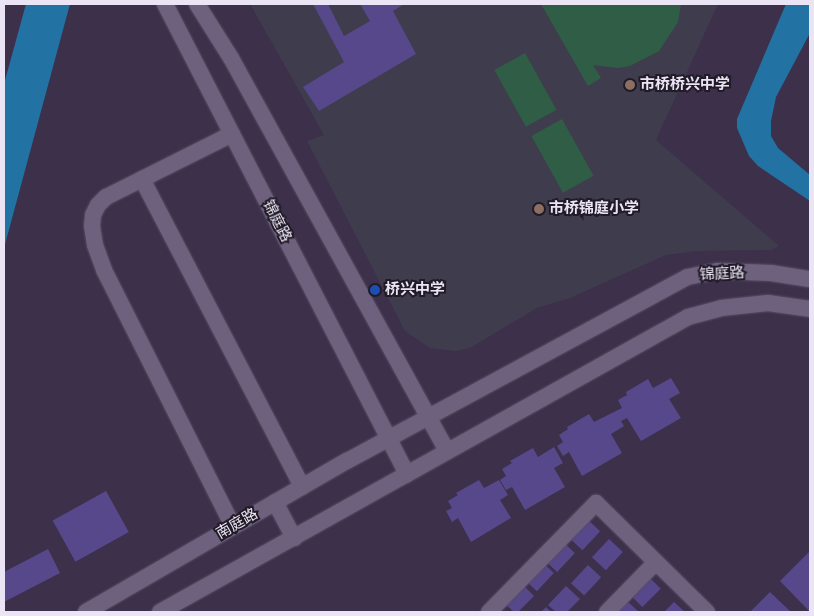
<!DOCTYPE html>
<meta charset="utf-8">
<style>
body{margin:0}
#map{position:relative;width:814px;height:616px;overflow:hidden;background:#3c304a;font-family:"Source Sans 3","Noto Sans SC",sans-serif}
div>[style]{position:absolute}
.education>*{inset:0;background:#3f3c4d}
.green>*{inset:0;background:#305d45;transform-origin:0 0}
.water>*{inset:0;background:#2273a3}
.building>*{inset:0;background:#57488b;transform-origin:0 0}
.roads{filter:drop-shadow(0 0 1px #574d63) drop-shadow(0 0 1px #574d63)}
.minor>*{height:16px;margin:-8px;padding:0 8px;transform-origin:8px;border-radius:8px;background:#6e617e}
.dots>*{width:14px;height:14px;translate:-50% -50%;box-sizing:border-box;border:2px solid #211b27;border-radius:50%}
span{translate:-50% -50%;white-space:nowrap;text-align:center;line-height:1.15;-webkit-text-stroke:4px #211b27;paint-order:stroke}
.poi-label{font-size:15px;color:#ebe4f4;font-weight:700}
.left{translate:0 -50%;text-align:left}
.street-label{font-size:15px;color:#ebe4f4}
.frame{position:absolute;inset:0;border:5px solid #ebe4f4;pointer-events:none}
</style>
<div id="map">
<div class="education">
<div style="clip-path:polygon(250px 4px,718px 4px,656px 140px,779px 246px,771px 250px,697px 251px,666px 255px,570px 298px,537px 308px,470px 348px,455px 351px,430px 348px,405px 331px,307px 141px,324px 135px)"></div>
</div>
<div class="green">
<div style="clip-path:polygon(541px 4px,681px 4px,678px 22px,659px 51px,630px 66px,618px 68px,593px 65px,601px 78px,588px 86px)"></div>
<div style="left:525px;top:53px;width:65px;height:35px;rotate:61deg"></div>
<div style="left:562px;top:119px;width:65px;height:35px;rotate:61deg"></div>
</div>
<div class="water">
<div style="clip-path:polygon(26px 4px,70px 4px,4px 248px,4px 84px)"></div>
<div style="clip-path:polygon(786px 4px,810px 4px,810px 33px,776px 97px,771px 121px,771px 136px,778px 148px,810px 175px,810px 201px,758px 166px,749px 156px,737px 128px,737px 119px)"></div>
</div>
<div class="building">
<div style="clip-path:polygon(313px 4px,328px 4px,344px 36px,370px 21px,360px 4px,404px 4px,393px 11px,416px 54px,319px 111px,303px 87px,344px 62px)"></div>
<div style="clip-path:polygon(671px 378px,680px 393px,669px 399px,681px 418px,641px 441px,627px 418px,621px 421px,624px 426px,611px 434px,622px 453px,582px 476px,569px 452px,563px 456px,557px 446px,563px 442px,559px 435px,568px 429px,567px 427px,589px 414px,594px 422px,622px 408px,618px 400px,627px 395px,626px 392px,648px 379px,653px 388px)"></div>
<div style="clip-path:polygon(554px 447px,563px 463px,554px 468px,565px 487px,525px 510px,512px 487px,506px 490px,500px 480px,506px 476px,502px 469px,512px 463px,510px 461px,533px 448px,538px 457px)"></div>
<div style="clip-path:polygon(479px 480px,484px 488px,499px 480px,508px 495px,500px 500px,511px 518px,471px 542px,458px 518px,452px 522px,446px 511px,452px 508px,448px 501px,458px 495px,456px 493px)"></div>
<div style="left:106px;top:491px;width:47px;height:61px;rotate:61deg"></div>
<div style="left:587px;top:519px;width:18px;height:26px;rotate:43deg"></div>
<div style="left:609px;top:539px;width:19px;height:25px;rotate:43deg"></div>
<div style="left:561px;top:540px;width:19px;height:26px;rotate:43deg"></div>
<div style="clip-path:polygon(48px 549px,60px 573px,4px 602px,4px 572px)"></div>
<div style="clip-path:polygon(810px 551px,810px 612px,780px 581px)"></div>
<div style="left:540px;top:560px;width:19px;height:25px;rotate:43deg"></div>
<div style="left:588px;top:565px;width:18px;height:25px;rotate:43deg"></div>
<div style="left:648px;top:576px;width:18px;height:26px;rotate:45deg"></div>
<div style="clip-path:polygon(521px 583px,534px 596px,518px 612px,514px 612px,503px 602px)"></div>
<div style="clip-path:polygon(566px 586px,580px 599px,567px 612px,556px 612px,548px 605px)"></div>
<div style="clip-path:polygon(770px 592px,791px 612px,750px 612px)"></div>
<div style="clip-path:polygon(626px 600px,639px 612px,614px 612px)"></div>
<div style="clip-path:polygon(674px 602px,685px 612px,664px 612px)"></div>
<div style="clip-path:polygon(546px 607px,551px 612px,541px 612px)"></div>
</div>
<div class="roads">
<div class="minor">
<div style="left:165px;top:4px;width:529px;rotate:62.76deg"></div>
<div style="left:197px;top:4px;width:64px;rotate:57.8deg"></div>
<div style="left:231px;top:58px;width:448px;rotate:61.2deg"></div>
<div style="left:232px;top:134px;width:141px;rotate:153.4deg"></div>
<div style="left:106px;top:197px;width:11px;rotate:135deg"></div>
<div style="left:98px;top:205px;width:11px;rotate:117deg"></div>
<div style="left:93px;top:215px;width:11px;rotate:95deg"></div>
<div style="left:92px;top:226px;width:19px;rotate:81deg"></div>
<div style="left:95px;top:245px;width:27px;rotate:70deg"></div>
<div style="left:104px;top:270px;width:287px;rotate:63.3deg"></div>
<div style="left:142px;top:179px;width:347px;rotate:62.5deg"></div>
<div style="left:275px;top:502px;width:41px;rotate:62.2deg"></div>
<div style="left:86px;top:612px;width:302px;rotate:-30.1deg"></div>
<div style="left:347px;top:461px;width:387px;rotate:-28.4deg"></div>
<div style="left:687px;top:277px;width:32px;rotate:-11deg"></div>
<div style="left:718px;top:271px;width:53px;rotate:2.2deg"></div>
<div style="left:771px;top:273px;width:39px;rotate:9deg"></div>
<div style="left:160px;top:612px;width:605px;rotate:-29.19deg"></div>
<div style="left:688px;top:317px;width:34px;rotate:-15deg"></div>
<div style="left:721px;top:308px;width:47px;rotate:-6.1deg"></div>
<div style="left:768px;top:303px;width:42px;rotate:8.1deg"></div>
<div style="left:489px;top:612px;width:153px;rotate:-45.5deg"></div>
<div style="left:596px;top:503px;width:156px;rotate:44.5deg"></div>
<div style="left:607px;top:612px;width:70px;rotate:-45.6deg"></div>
</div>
</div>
<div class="dots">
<div style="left:630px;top:85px;background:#8d6e63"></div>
<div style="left:539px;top:209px;background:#8d6e63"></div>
<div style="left:375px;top:290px;background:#1a4fb4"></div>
</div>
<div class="poi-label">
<span class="left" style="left:640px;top:85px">市桥桥兴中学</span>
<span class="left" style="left:549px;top:209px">市桥锦庭小学</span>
<span class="left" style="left:385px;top:290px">桥兴中学</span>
</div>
<div class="street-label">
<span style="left:277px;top:221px;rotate:63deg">锦庭路</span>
<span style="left:722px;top:274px;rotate:-3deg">锦庭路</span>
<span style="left:237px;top:524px;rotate:-30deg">南庭路</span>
</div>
<div class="frame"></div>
</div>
